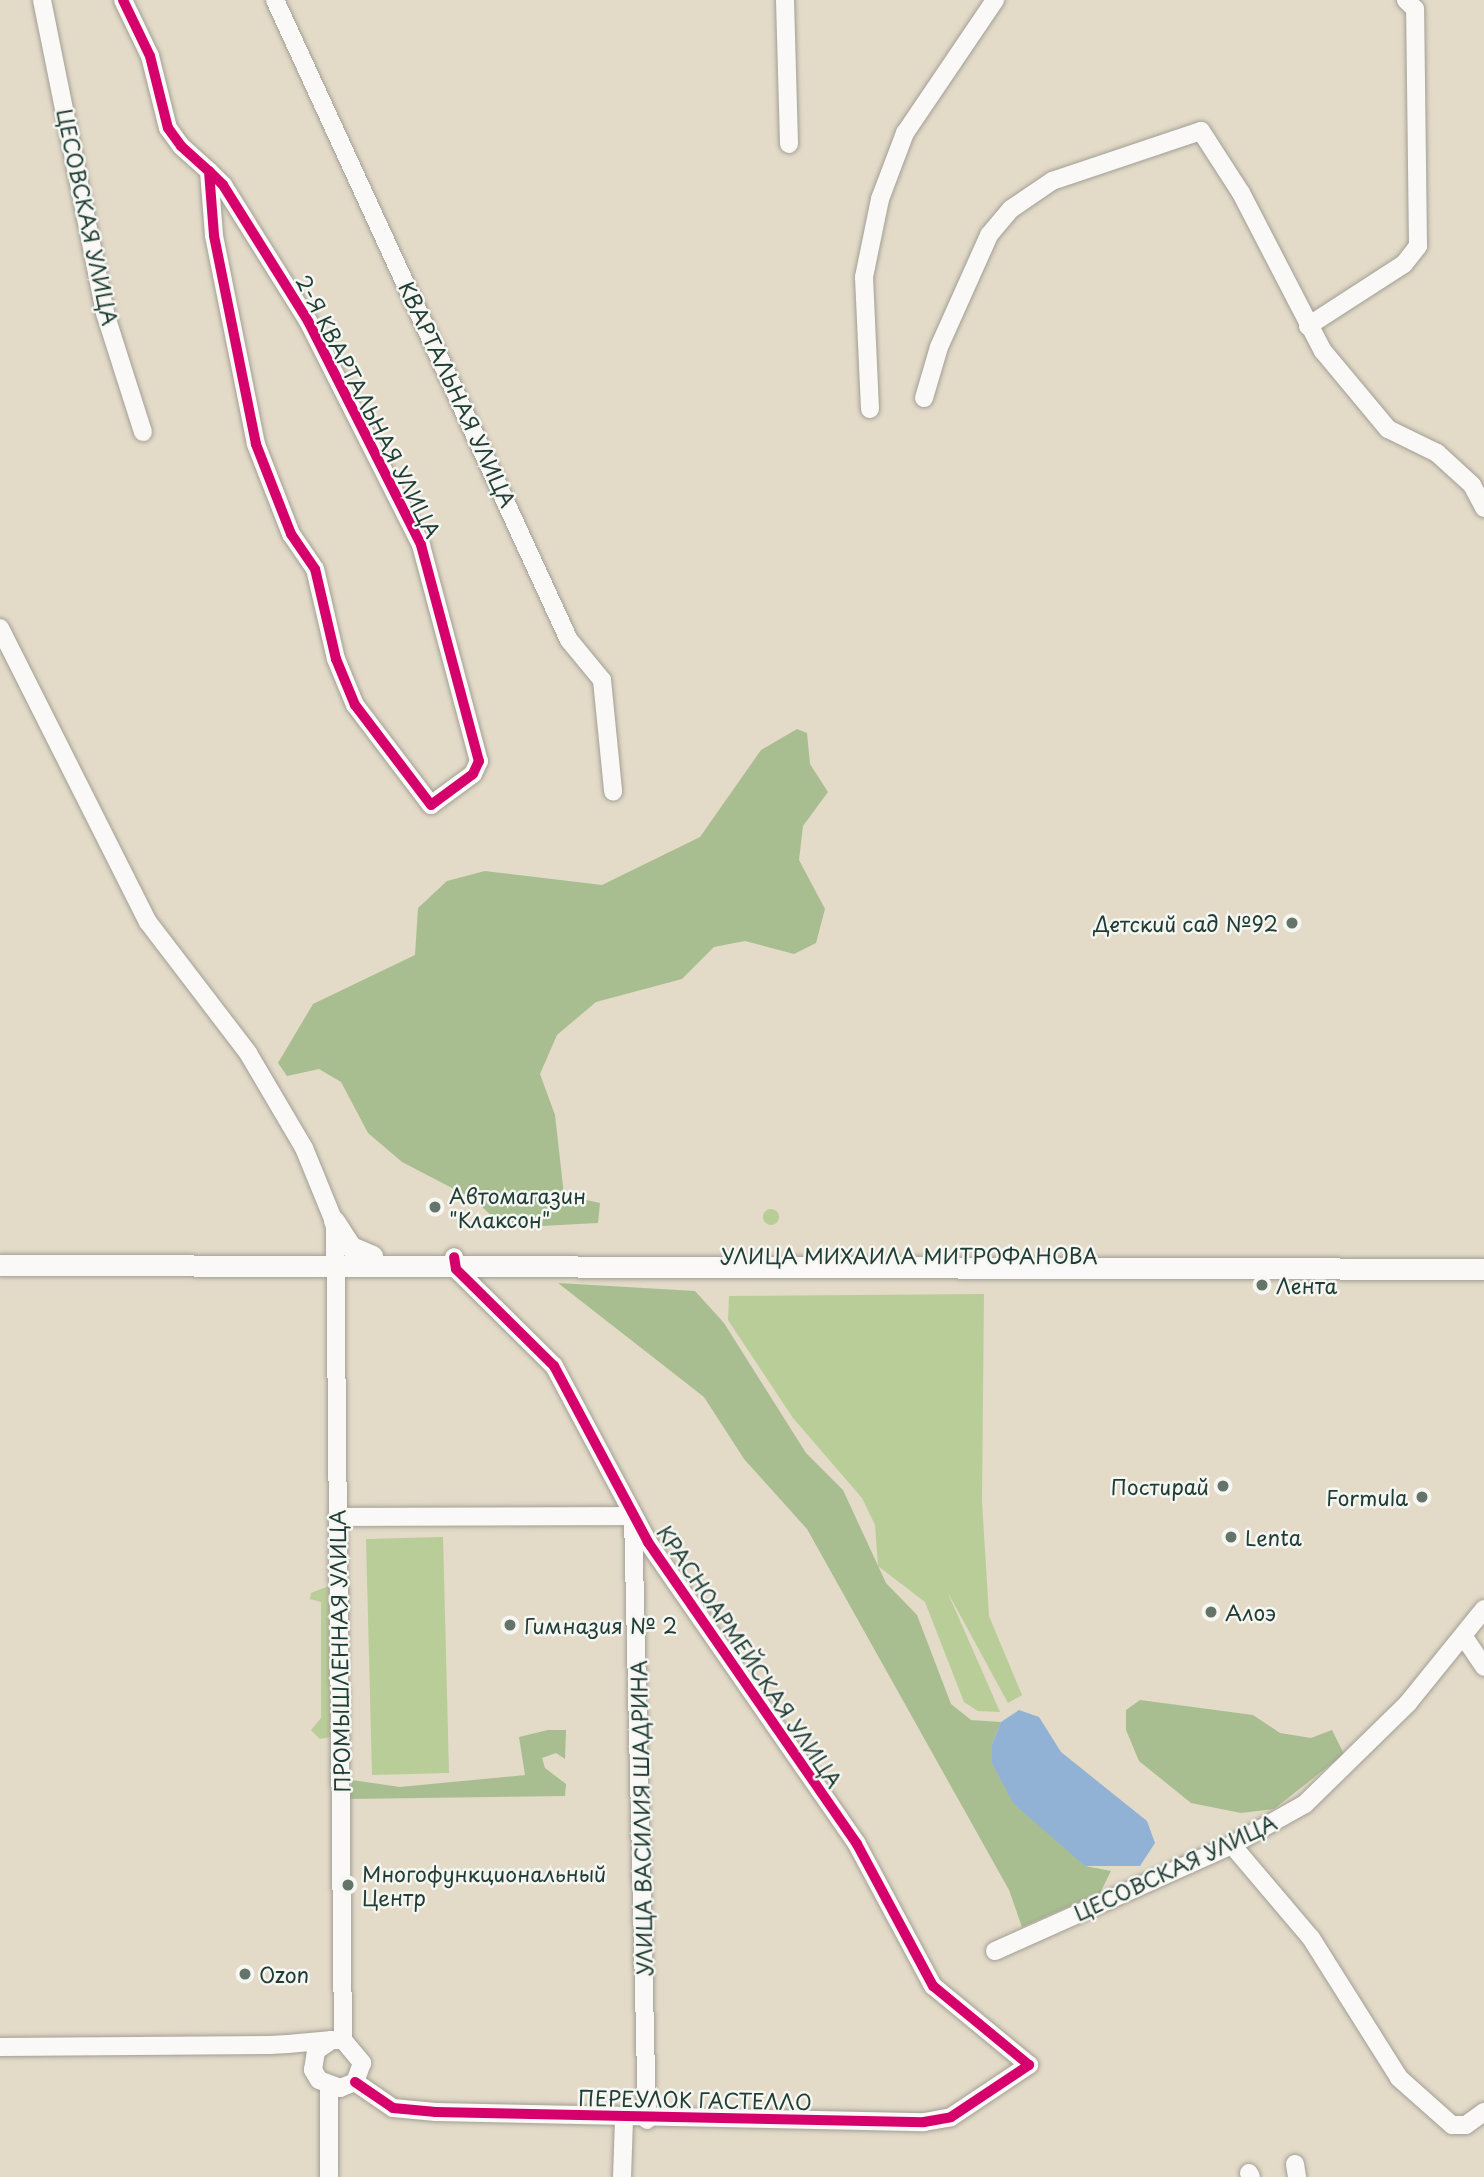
<!DOCTYPE html>
<html>
<head>
<meta charset="utf-8">
<style>
	body { margin:0 }
	#map { position:relative; width:1484px; height:2177px; overflow:hidden; background:#e3dac8; font-family:"Playpen Sans",sans-serif }
	div>[style] { position:absolute }
	.green>* { inset:0; background:#b9cd98 }
	.round { border-radius:50% }
	.forest>* { inset:0; background:#a9be90 }
	.water>* { inset:0; background:#92b2d5 }
	.roads { filter:drop-shadow(0 0 2px #a19f94) drop-shadow(0 0 2px #a19f94) }
	.minor>* { height:18px; margin:-9px; padding:0 9px; transform-origin:9px; border-radius:9px; background:#fbf9f7 }
	.major>* { height:21px; margin:-10.5px; padding:0 10.5px; transform-origin:10.5px; border-radius:10.5px; background:#fbf9f7 }
	.cycleway>* { height:10px; margin:-5px; padding:0 5px; transform-origin:5px; border-radius:5px; background:#d6006c }
	.dots>* { width:19px; height:19px; translate:-50% -50%; box-sizing:border-box; border:4px solid #f6f6f2; border-radius:50% }
	span { translate:-50% -50%; white-space:nowrap; text-align:center; line-height:1.15; -webkit-text-stroke:5px #f6f6f2; paint-order:stroke }
	.street-label { font-size:21px; color:#1f3d34 }
	.poi-label { font-size:21px; color:#1f3d34 }
	.right { translate:-100% -50%; text-align:right }
	.left { translate:0 -50%; text-align:left }
</style>
</head>
<body>
<div id="map">
	<div class="green">
		<div class="round" style="left:763px;top:1209px;width:16px;height:16px"></div>
		<div style="clip-path:polygon(984px 1294px,982px 1501px,989px 1616px,1022px 1695px,1008px 1703px,947px 1591px,1000px 1712px,978px 1711px,964px 1702px,925px 1602px,878px 1566px,875px 1525px,862px 1498px,793px 1418px,728px 1320px,729px 1296px)"></div>
		<div style="clip-path:polygon(443px 1537px,449px 1773px,372px 1775px,366px 1539px)"></div>
		<div style="clip-path:polygon(329px 1586px,330px 1737px,320px 1739px,311px 1730px,321px 1718px,321px 1602px,310px 1599px,311px 1593px)"></div>
	</div>
	<div class="forest">
		<div style="clip-path:polygon(797px 729px,807px 733px,810px 764px,828px 792px,803px 826px,799px 860px,825px 909px,816px 943px,794px 954px,745px 941px,714px 947px,682px 979px,596px 1002px,557px 1035px,540px 1074px,555px 1115px,564px 1195px,600px 1203px,598px 1223px,504px 1228px,475px 1200px,402px 1162px,368px 1133px,341px 1082px,319px 1069px,287px 1076px,278px 1063px,313px 1004px,415px 955px,418px 908px,447px 881px,485px 871px,602px 885px,700px 837px,761px 750px)"></div>
		<div style="clip-path:polygon(558px 1283px,695px 1291px,724px 1323px,806px 1453px,843px 1490px,886px 1583px,917px 1615px,951px 1704px,971px 1720px,1001px 1722px,992px 1744px,1085px 1866px,1111px 1871px,1100px 1893px,1022px 1927px,1009px 1890px,807px 1529px,744px 1459px,704px 1397px)"></div>
		<div style="clip-path:polygon(1140px 1700px,1253px 1715px,1280px 1733px,1311px 1738px,1332px 1730px,1344px 1754px,1274px 1809px,1241px 1813px,1191px 1803px,1139px 1761px,1126px 1730px,1126px 1710px)"></div>
		<div style="clip-path:polygon(548px 1730px,566px 1730px,565px 1759px,556px 1753px,542px 1758px,545px 1768px,566px 1784px,565px 1796px,349px 1799px,352px 1780px,400px 1787px,525px 1775px,519px 1737px)"></div>
	</div>
	<div class="water">
		<div style="clip-path:polygon(1019px 1710px,1039px 1717px,1061px 1752px,1147px 1821px,1155px 1843px,1140px 1866px,1085px 1866px,1013px 1803px,992px 1763px,992px 1744px,1001px 1722px)"></div>
	</div>
	<div class="roads">
		<div class="minor">
			<div style="left:42px;top:0;width:319px;rotate:78.6deg"></div>
			<div style="left:105px;top:313px;width:125px;rotate:72.3deg"></div>
			<div style="left:123px;top:0;width:62px;rotate:64.3deg"></div>
			<div style="left:150px;top:56px;width:74px;rotate:76deg"></div>
			<div style="left:168px;top:128px;width:22px;rotate:54deg"></div>
			<div style="left:181px;top:146px;width:38px;rotate:42deg"></div>
			<div style="left:209px;top:171px;width:20px;rotate:45deg"></div>
			<div style="left:223px;top:185px;width:160px;rotate:58deg"></div>
			<div style="left:308px;top:321px;width:251px;rotate:63.2deg"></div>
			<div style="left:421px;top:545px;width:224px;rotate:75deg"></div>
			<div style="left:479px;top:761px;width:14px;rotate:115deg"></div>
			<div style="left:473px;top:774px;width:52px;rotate:143.6deg"></div>
			<div style="left:431px;top:805px;width:126px;rotate:-127.2deg"></div>
			<div style="left:355px;top:705px;width:50px;rotate:-112.4deg"></div>
			<div style="left:336px;top:659px;width:92px;rotate:-103.1deg"></div>
			<div style="left:315px;top:569px;width:42px;rotate:-124.4deg"></div>
			<div style="left:291px;top:534px;width:97px;rotate:-111.3deg"></div>
			<div style="left:256px;top:444px;width:213px;rotate:-101.4deg"></div>
			<div style="left:214px;top:235px;width:64px;rotate:-94.5deg"></div>
			<div style="left:275px;top:0;width:704px;rotate:65.33deg"></div>
			<div style="left:569px;top:640px;width:52px;rotate:50.5deg"></div>
			<div style="left:602px;top:680px;width:112px;rotate:84.3deg"></div>
			<div style="left:785px;top:0;width:144px;rotate:88.4deg"></div>
			<div style="left:1308px;top:326px;width:114px;rotate:-32.9deg"></div>
			<div style="left:1404px;top:264px;width:23px;rotate:-52deg"></div>
			<div style="left:1418px;top:246px;width:237px;rotate:-90.7deg"></div>
			<div style="left:1415px;top:9px;width:13px;rotate:-135deg"></div>
			<div style="left:924px;top:398px;width:53px;rotate:-73.6deg"></div>
			<div style="left:939px;top:347px;width:123px;rotate:-65.9deg"></div>
			<div style="left:989px;top:235px;width:34px;rotate:-50deg"></div>
			<div style="left:1011px;top:209px;width:50px;rotate:-34.3deg"></div>
			<div style="left:1052px;top:181px;width:157px;rotate:-18.6deg"></div>
			<div style="left:1201px;top:131px;width:74px;rotate:57.2deg"></div>
			<div style="left:1241px;top:193px;width:178px;rotate:62.6deg"></div>
			<div style="left:1323px;top:351px;width:102px;rotate:50.2deg"></div>
			<div style="left:1388px;top:429px;width:55px;rotate:26.1deg"></div>
			<div style="left:1437px;top:453px;width:47px;rotate:42.4deg"></div>
			<div style="left:1472px;top:485px;width:26px;rotate:62deg"></div>
			<div style="left:870px;top:409px;width:132px;rotate:-92.6deg"></div>
			<div style="left:864px;top:277px;width:80px;rotate:-78.4deg"></div>
			<div style="left:880px;top:199px;width:71px;rotate:-69.3deg"></div>
			<div style="left:905px;top:133px;width:161px;rotate:-55.9deg"></div>
			<div style="left:0;top:628px;width:329px;rotate:63.3deg"></div>
			<div style="left:148px;top:922px;width:165px;rotate:52.6deg"></div>
			<div style="left:248px;top:1053px;width:110px;rotate:59.5deg"></div>
			<div style="left:304px;top:1148px;width:82px;rotate:67.8deg"></div>
			<div style="left:335px;top:1224px;width:816px;rotate:89.44deg"></div>
			<div style="left:337px;top:1517px;width:296px;rotate:-0.2deg"></div>
			<div style="left:633px;top:1516px;width:604px;rotate:88.67deg"></div>
			<div style="left:1464px;top:1637px;width:36px;rotate:56deg"></div>
			<div style="left:1232px;top:1845px;width:122px;rotate:49.7deg"></div>
			<div style="left:1311px;top:1938px;width:165px;rotate:57.8deg"></div>
			<div style="left:1399px;top:2078px;width:71px;rotate:41.6deg"></div>
			<div style="left:1452px;top:2125px;width:14px"></div>
			<div style="left:1466px;top:2125px;width:22px;rotate:-36deg"></div>
			<div style="left:995px;top:1951px;width:260px;rotate:-24.1deg"></div>
			<div style="left:1232px;top:1845px;width:84px;rotate:-29.3deg"></div>
			<div style="left:1305px;top:1804px;width:144px;rotate:-44.4deg"></div>
			<div style="left:1408px;top:1703px;width:121px;rotate:-51deg"></div>
			<div style="left:0;top:2047px;width:270px;rotate:-0.4deg"></div>
			<div style="left:270px;top:2045px;width:18px;rotate:-3deg"></div>
			<div style="left:288px;top:2044px;width:44px;rotate:-5.2deg"></div>
			<div style="left:332px;top:2040px;width:11px"></div>
			<div style="left:343px;top:2040px;width:30px;rotate:50deg"></div>
			<div style="left:362px;top:2063px;width:20px;rotate:110deg"></div>
			<div style="left:355px;top:2082px;width:16px;rotate:158deg"></div>
			<div style="left:340px;top:2088px;width:22px;rotate:-159deg"></div>
			<div style="left:319px;top:2080px;width:12px;rotate:-121deg"></div>
			<div style="left:313px;top:2070px;width:19px;rotate:-81deg"></div>
			<div style="left:316px;top:2051px;width:19px;rotate:-35deg"></div>
			<div style="left:355px;top:2082px;width:46px;rotate:34.4deg"></div>
			<div style="left:393px;top:2108px;width:43px;rotate:5.3deg"></div>
			<div style="left:436px;top:2112px;width:488px;rotate:1.2deg"></div>
			<div style="left:924px;top:2122px;width:27px;rotate:-10deg"></div>
			<div style="left:951px;top:2117px;width:94px;rotate:-33.7deg"></div>
			<div style="left:1029px;top:2065px;width:124px;rotate:-140.5deg"></div>
			<div style="left:933px;top:1986px;width:161px;rotate:-118.2deg"></div>
			<div style="left:857px;top:1844px;width:367px;rotate:-124.7deg"></div>
			<div style="left:648px;top:1542px;width:200px;rotate:-118.1deg"></div>
			<div style="left:554px;top:1366px;width:138px;rotate:-135.3deg"></div>
			<div style="left:456px;top:1269px;width:12px;rotate:-99deg"></div>
			<div style="left:329px;top:2087px;width:90px;rotate:90deg"></div>
			<div style="left:1295px;top:2164px;width:13px;rotate:81deg"></div>
			<div style="left:1249px;top:2173px;width:4px;rotate:63deg"></div>
			<div style="left:622px;top:2177px;width:57px;rotate:-88deg"></div>
		</div>
		<div class="major">
			<div style="left:334px;top:1221px;width:31px;rotate:57deg"></div>
			<div style="left:351px;top:1247px;width:23px;rotate:23deg"></div>
			<div style="left:0;top:1265px;width:1484px;rotate:0.15deg"></div>
		</div>
	</div>
	<div class="cycleway">
		<div style="left:123px;top:0;width:62px;rotate:64.3deg"></div>
		<div style="left:150px;top:56px;width:74px;rotate:76deg"></div>
		<div style="left:168px;top:128px;width:22px;rotate:54deg"></div>
		<div style="left:181px;top:146px;width:38px;rotate:42deg"></div>
		<div style="left:209px;top:171px;width:20px;rotate:45deg"></div>
		<div style="left:223px;top:185px;width:160px;rotate:58deg"></div>
		<div style="left:308px;top:321px;width:251px;rotate:63.2deg"></div>
		<div style="left:421px;top:545px;width:224px;rotate:75deg"></div>
		<div style="left:479px;top:761px;width:14px;rotate:115deg"></div>
		<div style="left:473px;top:774px;width:52px;rotate:143.6deg"></div>
		<div style="left:431px;top:805px;width:126px;rotate:-127.2deg"></div>
		<div style="left:355px;top:705px;width:50px;rotate:-112.4deg"></div>
		<div style="left:336px;top:659px;width:92px;rotate:-103.1deg"></div>
		<div style="left:315px;top:569px;width:42px;rotate:-124.4deg"></div>
		<div style="left:291px;top:534px;width:97px;rotate:-111.3deg"></div>
		<div style="left:256px;top:444px;width:213px;rotate:-101.4deg"></div>
		<div style="left:214px;top:235px;width:64px;rotate:-94.5deg"></div>
		<div style="left:355px;top:2082px;width:46px;rotate:34.4deg"></div>
		<div style="left:393px;top:2108px;width:43px;rotate:5.3deg"></div>
		<div style="left:436px;top:2112px;width:488px;rotate:1.2deg"></div>
		<div style="left:924px;top:2122px;width:27px;rotate:-10deg"></div>
		<div style="left:951px;top:2117px;width:94px;rotate:-33.7deg"></div>
		<div style="left:1029px;top:2065px;width:124px;rotate:-140.5deg"></div>
		<div style="left:933px;top:1986px;width:161px;rotate:-118.2deg"></div>
		<div style="left:857px;top:1844px;width:367px;rotate:-124.7deg"></div>
		<div style="left:648px;top:1542px;width:200px;rotate:-118.1deg"></div>
		<div style="left:554px;top:1366px;width:138px;rotate:-135.3deg"></div>
		<div style="left:456px;top:1269px;width:12px;rotate:-99deg"></div>
	</div>
	<div class="dots">
		<div style="left:1292px;top:923px;background:#647468"></div>
		<div style="left:435px;top:1207px;background:#647468"></div>
		<div style="left:1262px;top:1285px;background:#647468"></div>
		<div style="left:1223px;top:1486px;background:#647468"></div>
		<div style="left:1422px;top:1497px;background:#647468"></div>
		<div style="left:1231px;top:1537px;background:#647468"></div>
		<div style="left:1211px;top:1612px;background:#647468"></div>
		<div style="left:510px;top:1625px;background:#647468"></div>
		<div style="left:348px;top:1885px;background:#647468"></div>
		<div style="left:245px;top:1974px;background:#647468"></div>
	</div>
	<div class="street-label">
		<span style="left:88px;top:217px;rotate:78deg">ЦЕСОВСКАЯ УЛИЦА</span>
		<span style="left:458px;top:394px;rotate:65deg">КВАРТАЛЬНАЯ УЛИЦА</span>
		<span style="left:369px;top:406px;rotate:63deg">2-Я КВАРТАЛЬНАЯ УЛИЦА</span>
		<span style="left:909px;top:1255px">УЛИЦА МИХАИЛА МИТРОФАНОВА</span>
		<span style="left:339px;top:1651px;rotate:-91deg">ПРОМЫШЛЕННАЯ УЛИЦА</span>
		<span style="left:750px;top:1656px;rotate:56deg">КРАСНОАРМЕЙСКАЯ УЛИЦА</span>
		<span style="left:641px;top:1818px;rotate:-91deg">УЛИЦА ВАСИЛИЯ ШАДРИНА</span>
		<span style="left:1175px;top:1867px;rotate:-25deg">ЦЕСОВСКАЯ УЛИЦА</span>
		<span style="left:695px;top:2099px;rotate:1deg">ПЕРЕУЛОК ГАСТЕЛЛО</span>
	</div>
	<div class="poi-label">
		<span class="right" style="left:1278px;top:923px">Детский сад №92</span>
		<span class="left" style="left:449px;top:1207px">Автомагазин<br>"Клаксон"</span>
		<span class="left" style="left:1276px;top:1285px">Лента</span>
		<span class="right" style="left:1209px;top:1486px">Постирай</span>
		<span class="right" style="left:1408px;top:1497px">Formula</span>
		<span class="left" style="left:1245px;top:1537px">Lenta</span>
		<span class="left" style="left:1225px;top:1612px">Алоэ</span>
		<span class="left" style="left:524px;top:1625px">Гимназия № 2</span>
		<span class="left" style="left:362px;top:1885px">Многофункциональный<br>Центр</span>
		<span class="left" style="left:259px;top:1974px">Ozon</span>
	</div>
</div>
</body>
</html>
